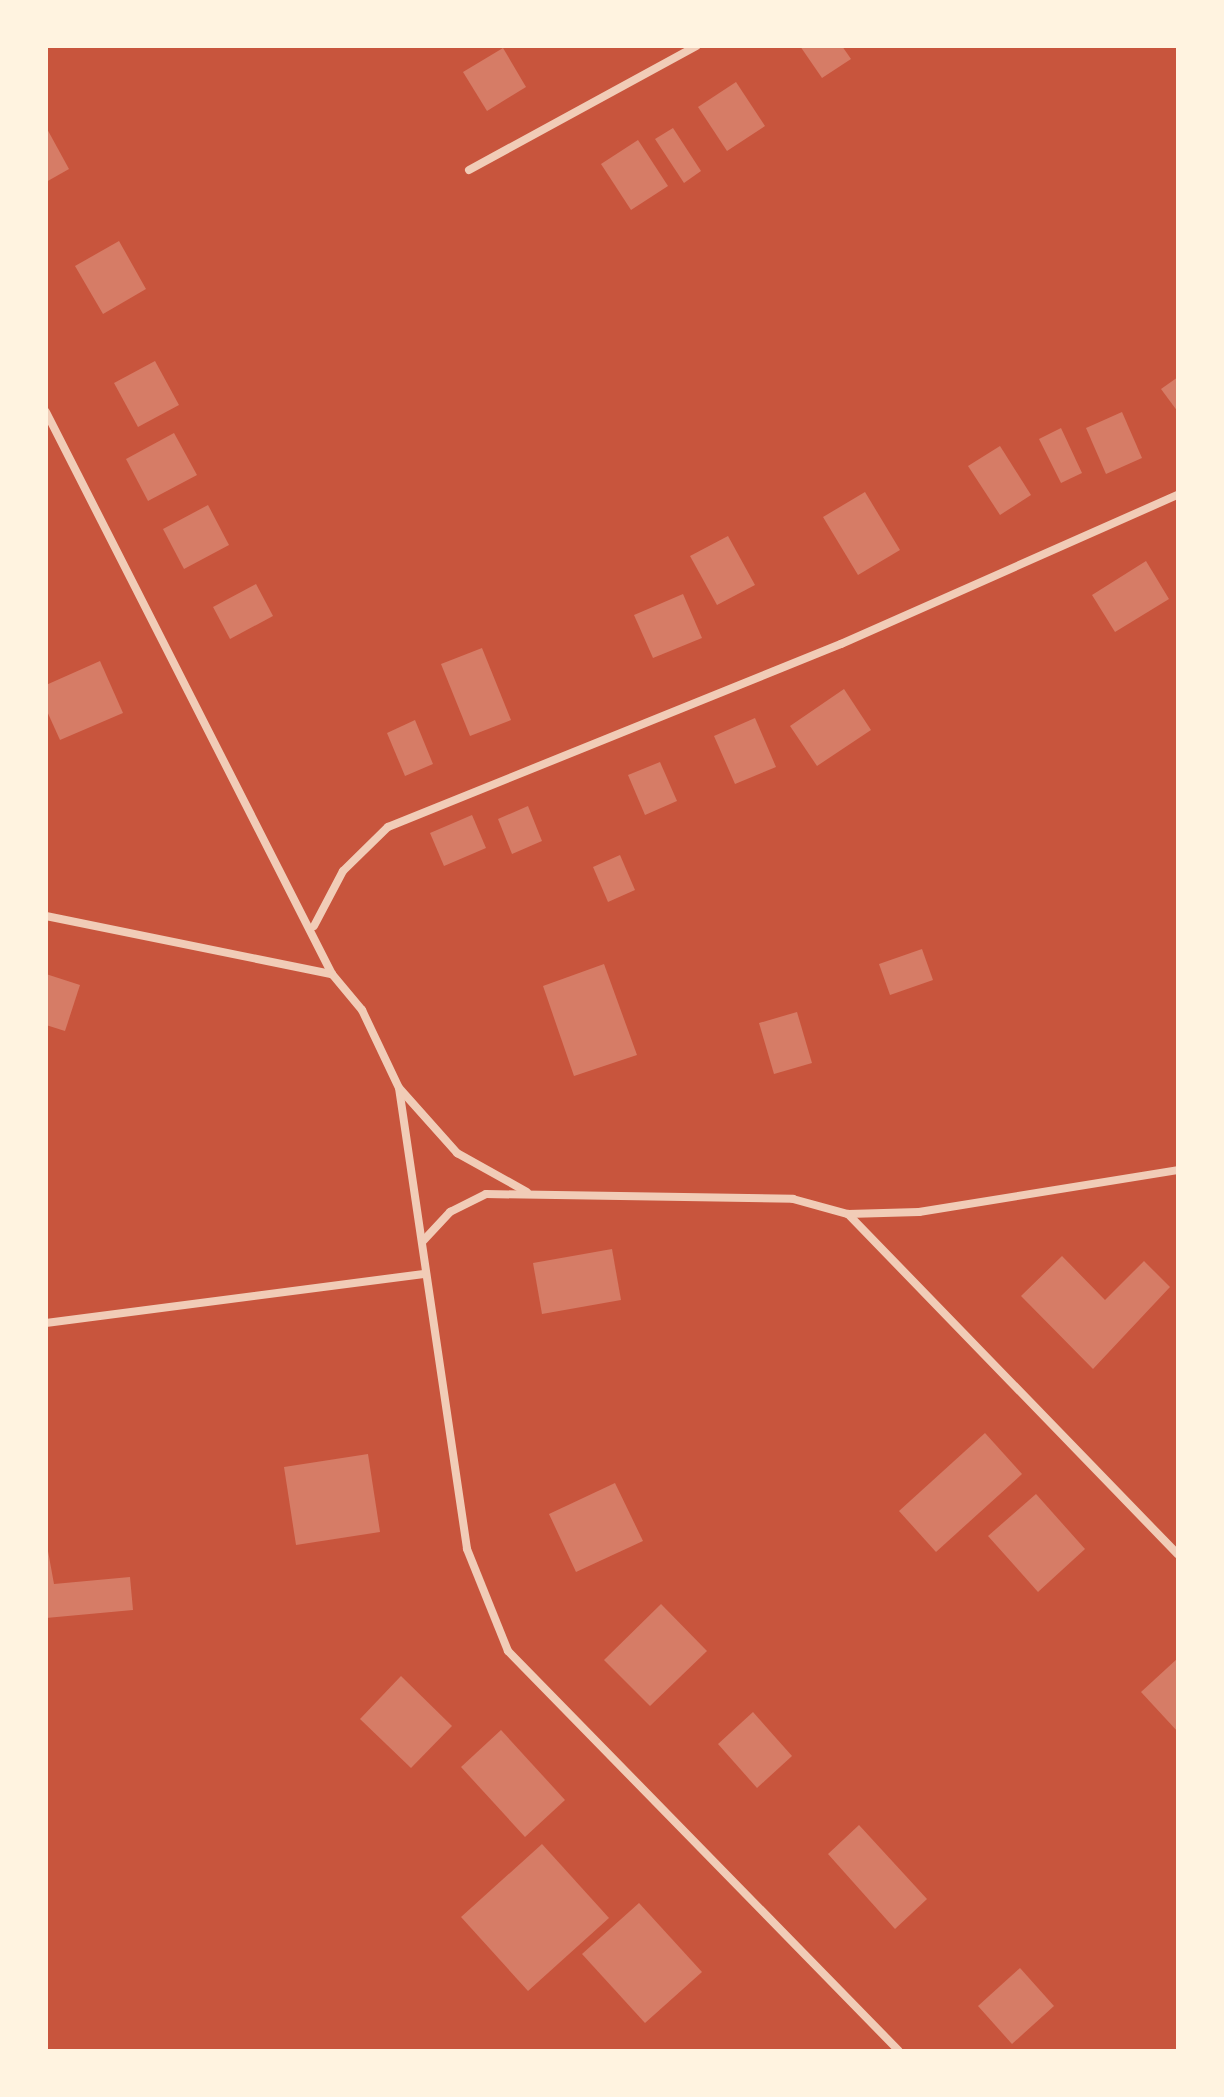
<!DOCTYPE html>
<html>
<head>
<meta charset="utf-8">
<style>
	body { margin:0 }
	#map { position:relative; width:1224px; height:2097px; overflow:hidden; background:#c8553d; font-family:"Roboto Condensed",sans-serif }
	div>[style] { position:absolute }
	.building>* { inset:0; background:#d67c66 }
	.minor>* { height:8px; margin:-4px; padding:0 4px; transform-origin:4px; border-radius:4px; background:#f1ccb7 }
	span { translate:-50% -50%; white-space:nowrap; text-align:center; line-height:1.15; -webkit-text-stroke:7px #fff3e0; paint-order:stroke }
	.frame { position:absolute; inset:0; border:48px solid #fff3e0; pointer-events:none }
</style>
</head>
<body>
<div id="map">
	<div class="building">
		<div style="clip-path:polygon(800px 46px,842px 46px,851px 59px,822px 78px)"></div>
		<div style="clip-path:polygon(503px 48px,526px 87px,487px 111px,463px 72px)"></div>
		<div style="clip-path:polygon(736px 82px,765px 126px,727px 151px,698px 107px)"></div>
		<div style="clip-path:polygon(46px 127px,69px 169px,46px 182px)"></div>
		<div style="clip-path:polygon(673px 128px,701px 171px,684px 183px,655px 139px)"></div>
		<div style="clip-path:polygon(638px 140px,668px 186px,631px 210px,601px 164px)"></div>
		<div style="clip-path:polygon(119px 241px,146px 289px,103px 314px,75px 266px)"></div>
		<div style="clip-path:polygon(155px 361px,179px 405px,138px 427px,114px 383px)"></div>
		<div style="clip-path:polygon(1178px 377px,1178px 412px,1161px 389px)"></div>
		<div style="clip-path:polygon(1122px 412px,1142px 458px,1106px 474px,1086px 428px)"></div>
		<div style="clip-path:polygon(1061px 428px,1082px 473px,1061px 483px,1039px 439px)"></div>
		<div style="clip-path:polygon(174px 433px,197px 475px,148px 501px,126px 459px)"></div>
		<div style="clip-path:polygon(1000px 446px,1031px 495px,1000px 515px,968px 466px)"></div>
		<div style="clip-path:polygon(865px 492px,900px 550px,858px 575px,823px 517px)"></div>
		<div style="clip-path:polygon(208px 505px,229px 545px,184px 569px,163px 529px)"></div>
		<div style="clip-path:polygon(728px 536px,755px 585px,717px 605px,690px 556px)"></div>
		<div style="clip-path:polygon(1146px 561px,1169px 599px,1115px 632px,1092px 595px)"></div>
		<div style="clip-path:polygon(256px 584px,273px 616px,230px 639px,213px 607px)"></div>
		<div style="clip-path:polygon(683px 594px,702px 638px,653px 658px,634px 615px)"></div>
		<div style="clip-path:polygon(482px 648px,511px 720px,470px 736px,441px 664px)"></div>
		<div style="clip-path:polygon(100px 661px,123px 713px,60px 740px,46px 709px,46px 685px)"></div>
		<div style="clip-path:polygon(844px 689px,871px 730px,817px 766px,790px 726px)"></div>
		<div style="clip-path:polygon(755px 718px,776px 767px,735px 784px,714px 736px)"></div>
		<div style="clip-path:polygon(415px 720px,433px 764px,405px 776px,387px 733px)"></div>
		<div style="clip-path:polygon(660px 762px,677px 801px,645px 815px,628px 775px)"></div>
		<div style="clip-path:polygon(528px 806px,542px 841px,512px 854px,498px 819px)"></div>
		<div style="clip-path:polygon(472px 815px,486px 848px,444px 866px,430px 833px)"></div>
		<div style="clip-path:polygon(620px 855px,635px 890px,608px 902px,593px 867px)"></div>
		<div style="clip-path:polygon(922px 949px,933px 980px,890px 995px,879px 964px)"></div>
		<div style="clip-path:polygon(604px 964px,637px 1055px,574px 1076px,543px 986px)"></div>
		<div style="clip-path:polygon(46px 974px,80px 985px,65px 1031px,46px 1025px)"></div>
		<div style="clip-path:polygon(797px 1012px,812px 1063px,774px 1074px,759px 1023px)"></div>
		<div style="clip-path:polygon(612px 1249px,621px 1300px,542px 1314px,533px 1263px)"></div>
		<div style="clip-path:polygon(1062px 1256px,1105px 1300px,1144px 1261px,1170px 1287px,1093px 1369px,1021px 1296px)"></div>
		<div style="clip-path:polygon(985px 1433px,1022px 1474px,936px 1552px,899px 1511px)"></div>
		<div style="clip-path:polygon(368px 1454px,380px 1532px,296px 1545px,284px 1467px)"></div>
		<div style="clip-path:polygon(615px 1483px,643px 1541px,576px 1572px,549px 1514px)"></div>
		<div style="clip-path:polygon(1036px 1494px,1085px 1549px,1038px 1592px,988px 1536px)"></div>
		<div style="clip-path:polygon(46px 1540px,54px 1584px,130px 1577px,133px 1610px,46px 1618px)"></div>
		<div style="clip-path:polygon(661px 1604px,707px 1651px,650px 1706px,604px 1660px)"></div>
		<div style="clip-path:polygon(1178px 1658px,1178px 1732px,1141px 1692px)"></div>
		<div style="clip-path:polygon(401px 1676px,452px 1726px,411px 1768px,360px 1719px)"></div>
		<div style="clip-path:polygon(753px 1712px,792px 1756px,757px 1788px,718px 1744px)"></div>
		<div style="clip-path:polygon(501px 1730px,565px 1800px,525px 1837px,461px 1767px)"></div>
		<div style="clip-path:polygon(859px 1825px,927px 1899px,895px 1929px,828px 1854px)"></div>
		<div style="clip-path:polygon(542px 1844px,609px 1918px,528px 1991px,461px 1917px)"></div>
		<div style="clip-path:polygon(639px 1903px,702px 1972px,645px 2023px,582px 1954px)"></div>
		<div style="clip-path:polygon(1020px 1968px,1054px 2006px,1012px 2044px,978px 2006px)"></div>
	</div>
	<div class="minor">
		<div style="left:469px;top:170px;width:259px;rotate:-28.6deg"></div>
		<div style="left:46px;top:412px;width:631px;rotate:63.03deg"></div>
		<div style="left:332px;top:974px;width:47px;rotate:50.2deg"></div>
		<div style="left:362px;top:1010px;width:86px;rotate:64.6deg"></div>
		<div style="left:399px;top:1088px;width:466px;rotate:81.6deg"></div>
		<div style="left:467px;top:1549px;width:110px;rotate:68.1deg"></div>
		<div style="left:508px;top:1651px;width:559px;rotate:45.65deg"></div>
		<div style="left:46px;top:916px;width:292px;rotate:11.5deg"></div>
		<div style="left:314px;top:926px;width:62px;rotate:-62.2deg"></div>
		<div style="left:343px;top:871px;width:63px;rotate:-44.4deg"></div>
		<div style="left:388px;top:827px;width:489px;rotate:-22deg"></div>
		<div style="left:841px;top:644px;width:368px;rotate:-23.9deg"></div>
		<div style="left:400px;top:1089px;width:86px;rotate:48.3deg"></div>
		<div style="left:457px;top:1153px;width:80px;rotate:29.1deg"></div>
		<div style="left:848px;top:1214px;width:474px;rotate:45.9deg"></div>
		<div style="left:423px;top:1241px;width:40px;rotate:-47deg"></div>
		<div style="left:450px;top:1212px;width:40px;rotate:-26.6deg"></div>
		<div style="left:486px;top:1194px;width:307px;rotate:0.9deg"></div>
		<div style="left:793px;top:1199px;width:57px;rotate:15.3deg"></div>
		<div style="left:848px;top:1214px;width:71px;rotate:-1.6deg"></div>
		<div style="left:919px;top:1212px;width:262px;rotate:-9.2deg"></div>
		<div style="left:46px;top:1323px;width:381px;rotate:-7.4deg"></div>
	</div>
	<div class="frame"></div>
</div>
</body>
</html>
